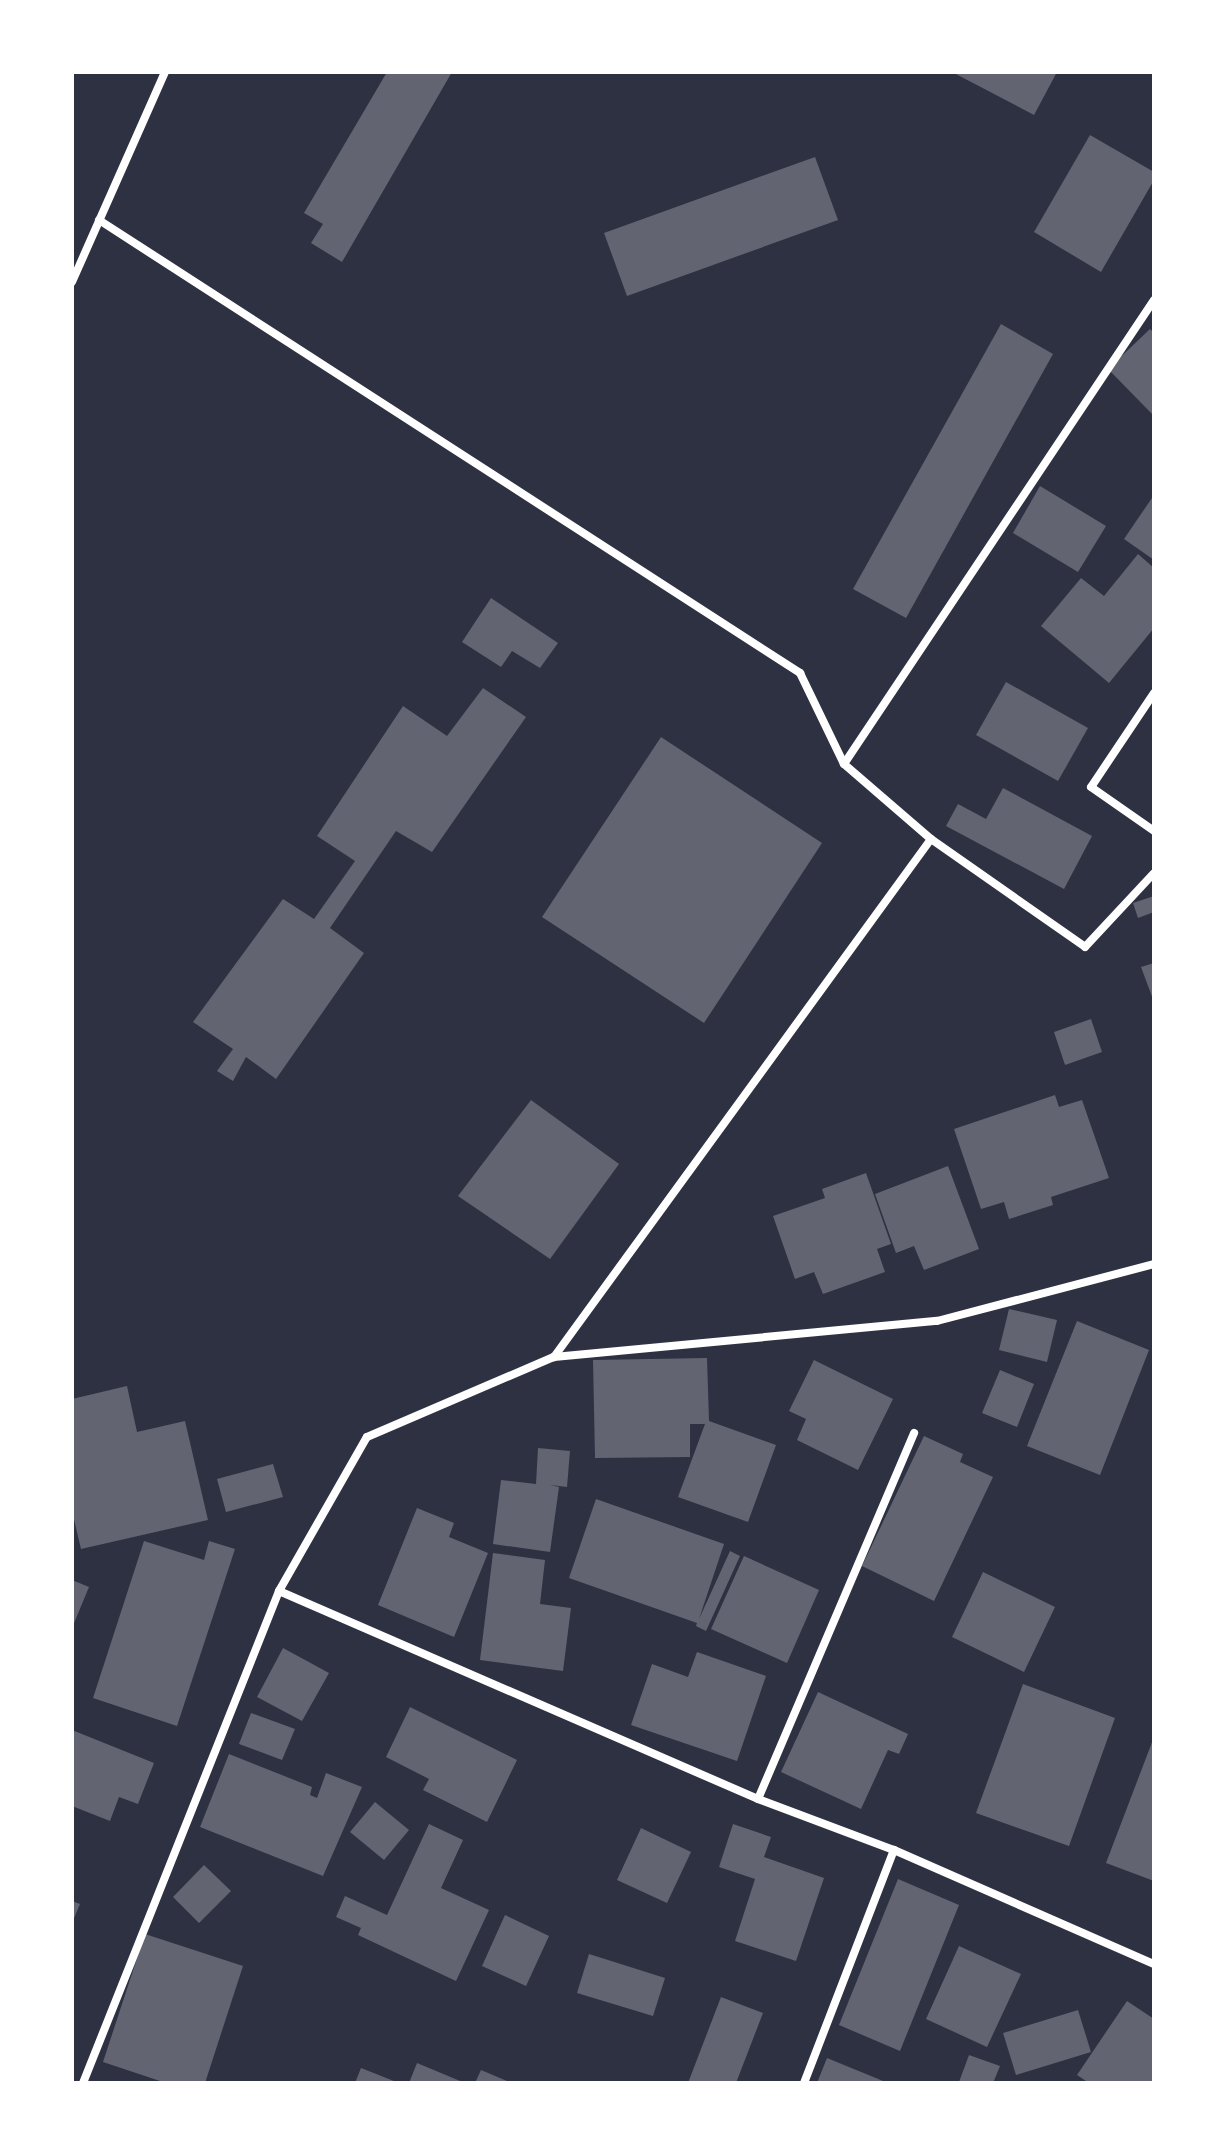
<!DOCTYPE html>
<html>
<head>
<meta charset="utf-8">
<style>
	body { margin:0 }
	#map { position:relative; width:1226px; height:2155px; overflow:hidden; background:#2d3142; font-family:Quicksand,sans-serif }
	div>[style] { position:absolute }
	.building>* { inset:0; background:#626471 }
	.minor>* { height:8px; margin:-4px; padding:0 4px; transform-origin:4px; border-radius:4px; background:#fff }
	span { translate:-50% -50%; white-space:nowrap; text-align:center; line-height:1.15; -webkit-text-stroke:7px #fff; paint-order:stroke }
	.frame { position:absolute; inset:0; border:74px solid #fff; pointer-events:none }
</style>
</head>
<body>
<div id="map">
	<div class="building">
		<div style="clip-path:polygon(387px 72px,452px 72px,342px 262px,311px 243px,323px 224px,304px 213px)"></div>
		<div style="clip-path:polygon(952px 72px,1057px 72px,1034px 115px)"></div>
		<div style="clip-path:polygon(1090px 135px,1154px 172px,1154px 180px,1101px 272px,1034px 232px)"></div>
		<div style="clip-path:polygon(815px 157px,838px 220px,627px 296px,604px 233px)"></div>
		<div style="clip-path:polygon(1001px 324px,1053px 354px,906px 618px,853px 589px)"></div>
		<div style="clip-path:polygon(1150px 329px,1154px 333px,1154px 416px,1108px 369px)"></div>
		<div style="clip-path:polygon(1040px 486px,1106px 526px,1078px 572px,1013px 533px)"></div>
		<div style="clip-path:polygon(1154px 495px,1154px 560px,1124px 539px)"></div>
		<div style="clip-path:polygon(1138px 554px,1154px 568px,1154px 628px,1109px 683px,1041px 626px,1081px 578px,1104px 596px)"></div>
		<div style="clip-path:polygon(491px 598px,558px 643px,540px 668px,512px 651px,501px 667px,462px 642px)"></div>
		<div style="clip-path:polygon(1006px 682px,1088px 728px,1058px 781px,976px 735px)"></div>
		<div style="clip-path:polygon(483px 688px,526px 717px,432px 852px,396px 831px,330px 928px,364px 953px,276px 1079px,246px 1057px,233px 1081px,217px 1071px,233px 1049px,193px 1022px,283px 899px,314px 919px,355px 861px,317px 836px,403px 706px,447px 736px)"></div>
		<div style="clip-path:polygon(661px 737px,822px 843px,704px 1023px,542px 917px)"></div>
		<div style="clip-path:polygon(1003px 788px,1092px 836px,1064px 889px,946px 826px,958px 804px,986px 819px)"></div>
		<div style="clip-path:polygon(1154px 896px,1154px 912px,1138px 918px,1133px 903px)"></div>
		<div style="clip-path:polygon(1154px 963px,1154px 1002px,1141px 967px)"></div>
		<div style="clip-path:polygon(1091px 1019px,1102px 1052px,1065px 1065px,1054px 1032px)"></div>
		<div style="clip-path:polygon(1055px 1095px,1059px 1107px,1082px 1100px,1109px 1178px,1051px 1197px,1053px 1205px,1009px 1219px,1004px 1202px,981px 1209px,954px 1129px)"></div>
		<div style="clip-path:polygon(531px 1100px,619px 1164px,550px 1259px,458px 1196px)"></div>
		<div style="clip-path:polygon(948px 1166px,979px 1249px,924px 1270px,914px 1246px,896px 1253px,875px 1194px)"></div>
		<div style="clip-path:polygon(866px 1173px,891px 1244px,877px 1249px,885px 1272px,823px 1294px,814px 1272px,795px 1279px,773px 1216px,825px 1198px,822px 1189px)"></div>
		<div style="clip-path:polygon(1009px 1309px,1057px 1320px,1047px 1362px,999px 1350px)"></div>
		<div style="clip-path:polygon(1077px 1321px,1149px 1350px,1100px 1475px,1027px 1446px)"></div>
		<div style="clip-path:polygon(707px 1358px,709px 1421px,776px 1445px,748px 1522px,678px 1497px,705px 1424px,690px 1424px,690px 1457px,595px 1458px,593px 1360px)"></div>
		<div style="clip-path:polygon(814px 1360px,893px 1399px,858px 1470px,797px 1440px,806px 1419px,789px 1411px)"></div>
		<div style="clip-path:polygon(1000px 1370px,1034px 1384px,1017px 1427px,982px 1413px)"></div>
		<div style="clip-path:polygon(127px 1386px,137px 1432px,185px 1421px,208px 1520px,81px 1549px,72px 1511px,72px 1399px)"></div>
		<div style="clip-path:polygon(924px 1436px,963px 1454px,960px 1462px,993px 1477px,934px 1601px,862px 1566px)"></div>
		<div style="clip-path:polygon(538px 1448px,570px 1451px,567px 1487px,550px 1485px,559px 1487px,550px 1552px,493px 1544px,501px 1480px,536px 1484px)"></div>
		<div style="clip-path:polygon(273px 1464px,283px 1497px,226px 1512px,217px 1479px)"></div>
		<div style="clip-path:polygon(596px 1499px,724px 1544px,699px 1619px,730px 1551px,740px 1556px,706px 1631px,696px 1626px,697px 1623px,569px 1578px)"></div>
		<div style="clip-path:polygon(417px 1508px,454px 1523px,449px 1537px,488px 1553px,454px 1637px,378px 1605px)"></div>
		<div style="clip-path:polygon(144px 1541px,204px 1560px,209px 1541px,235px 1549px,177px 1726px,93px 1698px)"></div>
		<div style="clip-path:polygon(493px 1553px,545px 1560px,540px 1604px,571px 1608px,563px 1671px,480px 1660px)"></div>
		<div style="clip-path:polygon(744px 1556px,819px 1590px,787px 1663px,711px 1629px)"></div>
		<div style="clip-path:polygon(983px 1572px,1055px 1607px,1024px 1672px,952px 1637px)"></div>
		<div style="clip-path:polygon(72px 1580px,89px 1587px,72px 1628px)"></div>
		<div style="clip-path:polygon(283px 1648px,329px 1673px,302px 1721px,257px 1697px)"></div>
		<div style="clip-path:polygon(697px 1652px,766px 1676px,737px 1761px,631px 1725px,652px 1664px,688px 1677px)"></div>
		<div style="clip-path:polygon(1023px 1684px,1115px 1718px,1069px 1846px,976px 1813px)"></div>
		<div style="clip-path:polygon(818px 1692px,908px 1734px,899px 1754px,888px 1750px,861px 1809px,781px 1772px)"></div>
		<div style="clip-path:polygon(410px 1707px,517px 1760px,487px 1822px,423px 1790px,429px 1779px,386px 1757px)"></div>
		<div style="clip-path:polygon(251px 1713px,295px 1729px,282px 1760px,239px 1744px)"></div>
		<div style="clip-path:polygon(72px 1730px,154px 1763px,138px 1804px,119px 1797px,110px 1821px,72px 1806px)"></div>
		<div style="clip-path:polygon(1154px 1737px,1154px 1881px,1106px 1863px)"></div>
		<div style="clip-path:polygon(229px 1754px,312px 1787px,310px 1795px,317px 1798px,326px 1773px,362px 1787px,323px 1876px,200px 1827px)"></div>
		<div style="clip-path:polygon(375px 1802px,409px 1830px,384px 1860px,350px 1832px)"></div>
		<div style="clip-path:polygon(429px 1824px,463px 1840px,441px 1888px,489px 1910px,456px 1981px,358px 1935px,361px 1928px,336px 1917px,345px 1896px,387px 1915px)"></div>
		<div style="clip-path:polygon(733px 1824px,771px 1837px,764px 1857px,824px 1878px,796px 1961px,735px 1941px,755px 1879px,719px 1867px)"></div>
		<div style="clip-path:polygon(641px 1828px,691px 1852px,667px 1903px,617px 1880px)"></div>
		<div style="clip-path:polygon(204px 1865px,231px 1891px,199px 1923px,173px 1897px)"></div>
		<div style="clip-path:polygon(898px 1879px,959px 1905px,900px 2051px,839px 2025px)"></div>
		<div style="clip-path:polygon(72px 1901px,80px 1904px,72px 1923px)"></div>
		<div style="clip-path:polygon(505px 1915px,549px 1936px,526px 1986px,482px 1966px)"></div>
		<div style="clip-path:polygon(145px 1934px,243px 1966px,205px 2083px,166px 2083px,103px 2062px)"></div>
		<div style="clip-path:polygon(959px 1946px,1021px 1974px,987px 2047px,926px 2019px)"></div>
		<div style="clip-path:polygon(589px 1954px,665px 1978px,653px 2016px,577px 1993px)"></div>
		<div style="clip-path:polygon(721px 1997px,763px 2013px,736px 2083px,688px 2083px)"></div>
		<div style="clip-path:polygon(1127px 2001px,1154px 2019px,1154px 2083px,1089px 2083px,1077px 2075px)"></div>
		<div style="clip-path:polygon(1078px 2010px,1091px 2052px,1016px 2075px,1003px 2033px)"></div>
		<div style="clip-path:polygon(969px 2055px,1000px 2066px,993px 2083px,959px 2082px)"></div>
		<div style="clip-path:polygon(827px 2058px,888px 2083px,817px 2083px)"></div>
		<div style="clip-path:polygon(417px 2063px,465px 2083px,409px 2083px)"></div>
		<div style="clip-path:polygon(361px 2068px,399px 2083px,355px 2083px)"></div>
		<div style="clip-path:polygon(481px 2070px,512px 2083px,475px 2083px)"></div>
	</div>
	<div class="minor">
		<div style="left:99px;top:220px;width:835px;rotate:32.87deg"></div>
		<div style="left:800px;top:673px;width:101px;rotate:64.2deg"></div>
		<div style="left:844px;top:764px;width:115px;rotate:40.8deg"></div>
		<div style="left:931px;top:839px;width:641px;rotate:126.05deg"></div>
		<div style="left:72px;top:282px;width:230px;rotate:-66.1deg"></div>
		<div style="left:1154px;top:693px;width:113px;rotate:123.8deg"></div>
		<div style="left:1091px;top:787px;width:77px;rotate:34.9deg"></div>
		<div style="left:844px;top:764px;width:558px;rotate:-56.25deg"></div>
		<div style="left:931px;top:839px;width:188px;rotate:35deg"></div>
		<div style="left:1085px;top:947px;width:101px;rotate:-47deg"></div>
		<div style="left:279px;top:1591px;width:522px;rotate:23.47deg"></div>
		<div style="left:758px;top:1799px;width:145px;rotate:20.6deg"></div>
		<div style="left:894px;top:1850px;width:284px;rotate:23.7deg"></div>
		<div style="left:758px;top:1799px;width:398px;rotate:-66.9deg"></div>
		<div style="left:83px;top:2083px;width:530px;rotate:-68.28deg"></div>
		<div style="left:279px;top:1591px;width:177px;rotate:-60.3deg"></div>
		<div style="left:367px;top:1437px;width:203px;rotate:-23.2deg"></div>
		<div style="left:554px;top:1357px;width:385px;rotate:-5.4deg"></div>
		<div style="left:937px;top:1321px;width:224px;rotate:-14.7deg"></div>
		<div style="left:804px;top:2083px;width:250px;rotate:-68.9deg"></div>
	</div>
	<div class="frame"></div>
</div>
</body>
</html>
